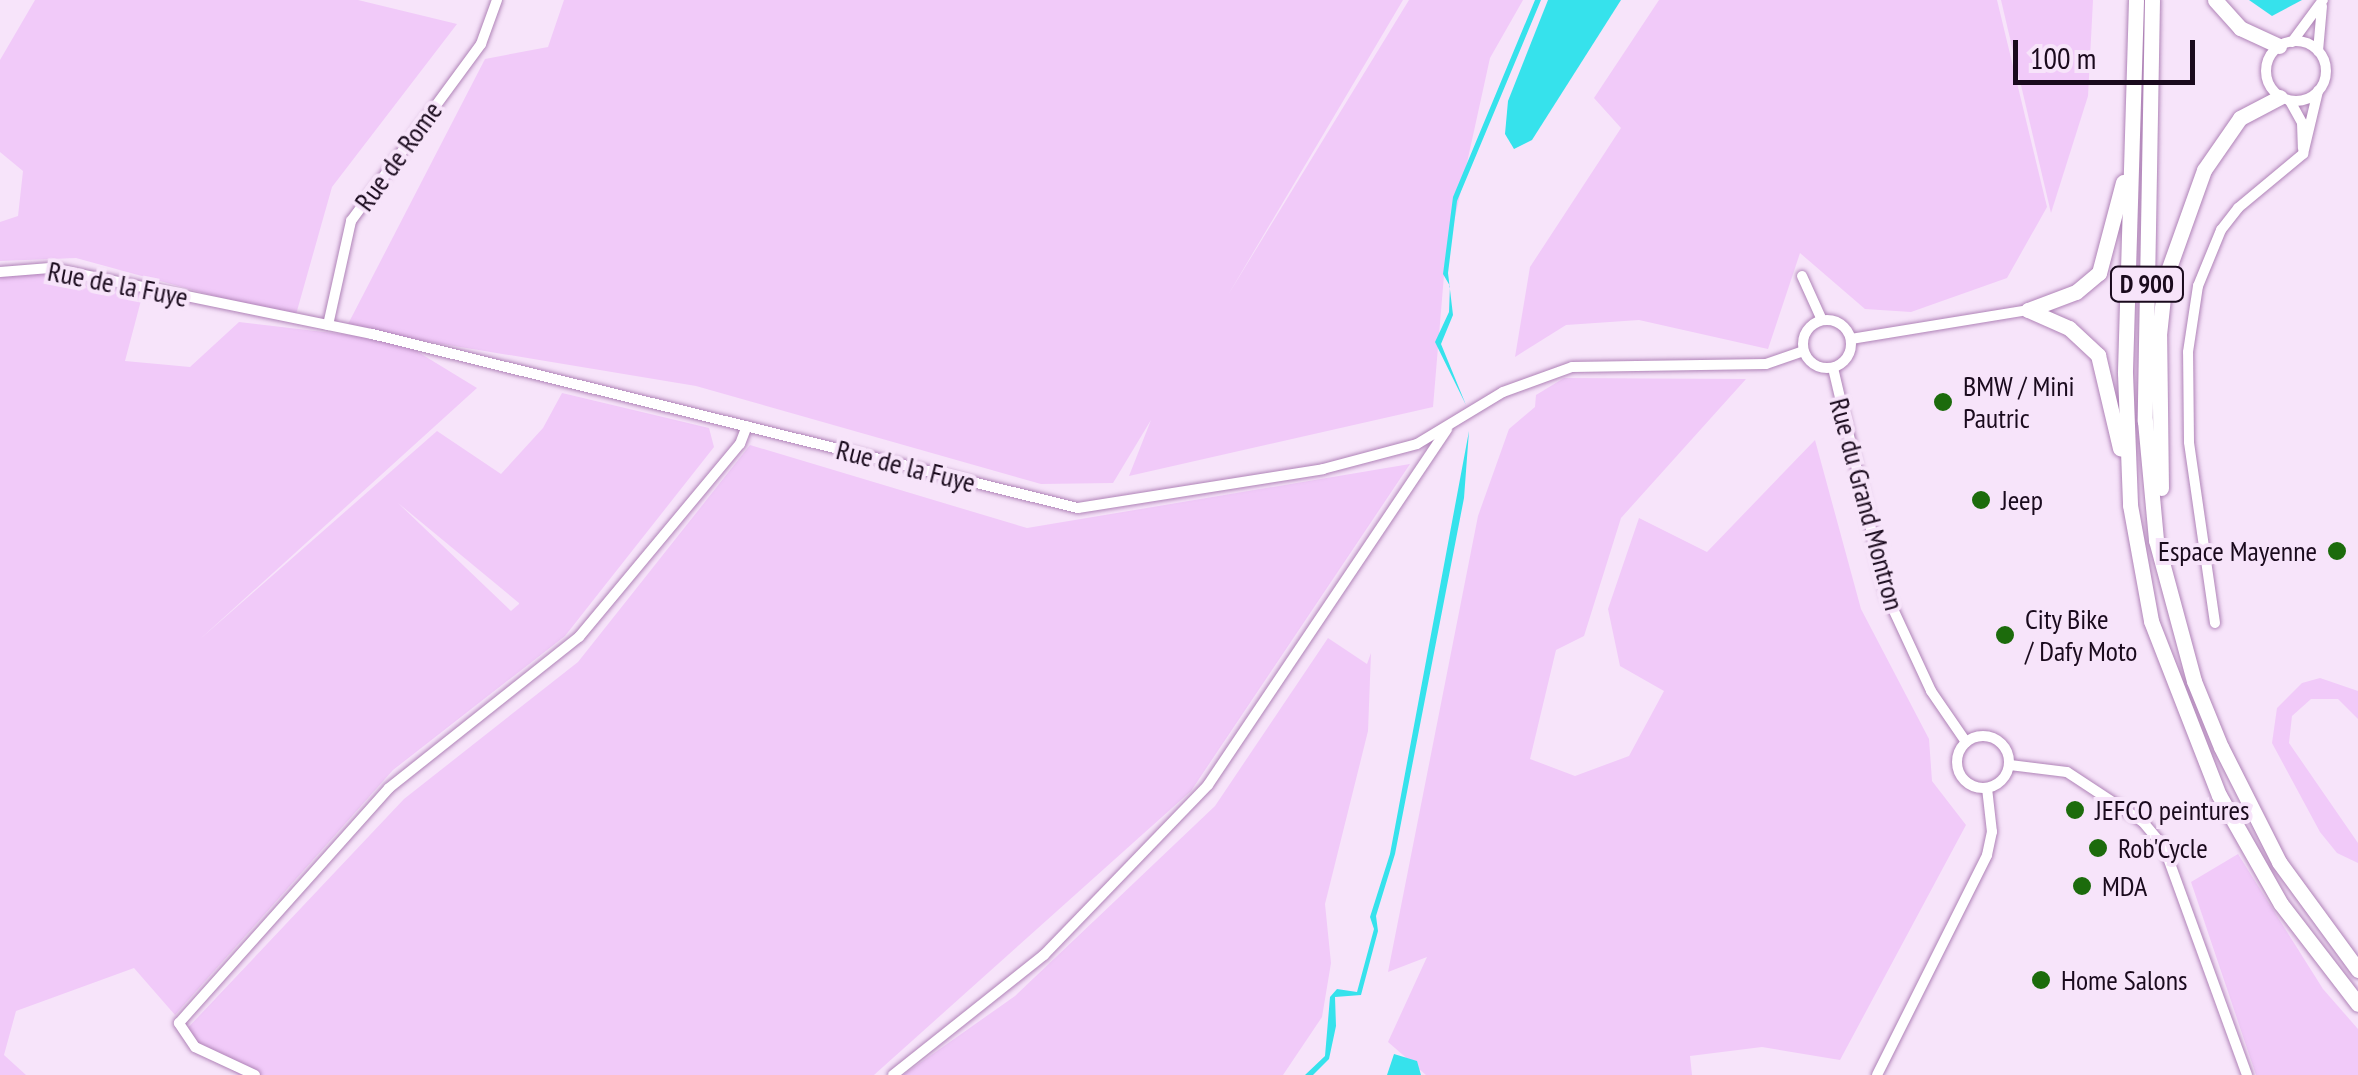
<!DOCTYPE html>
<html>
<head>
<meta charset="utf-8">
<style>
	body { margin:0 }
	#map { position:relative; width:2358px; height:1075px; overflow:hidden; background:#f7e4fa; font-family:"PT Sans Narrow",sans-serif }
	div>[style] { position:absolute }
	.green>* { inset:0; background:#f1caf9 }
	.water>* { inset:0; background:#36e2ec }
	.roads { filter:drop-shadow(0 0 2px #af83b7) drop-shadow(0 0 2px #af83b7) }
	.street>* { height:10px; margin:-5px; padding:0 5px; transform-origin:5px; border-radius:5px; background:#fff }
	.street>.ring { margin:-5px; padding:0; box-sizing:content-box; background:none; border:10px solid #fff; border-radius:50% }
	.primary>* { height:15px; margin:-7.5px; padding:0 7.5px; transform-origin:7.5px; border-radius:7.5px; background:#fff }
	.dots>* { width:28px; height:28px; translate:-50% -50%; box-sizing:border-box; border:5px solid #f7e4fa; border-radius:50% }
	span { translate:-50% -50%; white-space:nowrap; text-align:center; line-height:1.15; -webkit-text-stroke:8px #f7e4fa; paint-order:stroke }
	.shield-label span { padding:2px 8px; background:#f7e4fa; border:2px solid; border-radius:8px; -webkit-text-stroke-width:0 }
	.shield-label { font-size:25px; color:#1a0a1d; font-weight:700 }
	.street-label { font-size:28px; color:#1a0a1d }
	.poi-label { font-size:28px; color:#1a0a1d }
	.left { translate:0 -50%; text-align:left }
	.right { translate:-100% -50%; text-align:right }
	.scale { position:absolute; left:2013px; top:40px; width:182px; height:45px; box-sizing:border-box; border:5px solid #1a0a1d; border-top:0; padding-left:12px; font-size:30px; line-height:35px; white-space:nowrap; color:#1a0a1d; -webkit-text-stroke:8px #f7e4fa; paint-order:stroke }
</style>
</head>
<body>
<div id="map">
	<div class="green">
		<div style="clip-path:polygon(35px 0,358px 0,457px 24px,332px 187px,295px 318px,76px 258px,0 261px,0 222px,18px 216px,23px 171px,0 152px,0 60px)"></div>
		<div style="clip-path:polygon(564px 0,1403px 0,1228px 295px,1409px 0,1523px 0,1490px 58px,1445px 263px,1433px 407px,1129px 476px,1151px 420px,1113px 483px,1041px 484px,696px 386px,346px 328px,485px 59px,548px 47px)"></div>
		<div style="clip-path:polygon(1659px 0,1997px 0,2047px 207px,2007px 278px,1911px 312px,1865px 309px,1800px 253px,1768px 349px,1639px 320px,1566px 325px,1515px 357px,1530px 267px,1621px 128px,1594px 98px)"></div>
		<div style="clip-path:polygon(2001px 0,2093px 0,2088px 96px,2051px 213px)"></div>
		<div style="clip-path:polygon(evenodd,50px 268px,144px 289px,125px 361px,190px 367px,239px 322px,400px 341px,477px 388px,199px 640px,437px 431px,501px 474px,543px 428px,562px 393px,709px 428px,714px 447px,565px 636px,393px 770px,175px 1015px,134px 968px,16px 1011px,4px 1055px,26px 1075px,0 1075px,0 269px,50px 268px,398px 503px,519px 603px,519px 604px,511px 611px,398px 503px)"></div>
		<div style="clip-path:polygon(1564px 378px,1746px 379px,1621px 518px,1584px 636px,1556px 650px,1530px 759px,1575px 776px,1629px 756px,1664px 691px,1620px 666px,1608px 609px,1639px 518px,1707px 552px,1815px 440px,1861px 609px,1929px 739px,1932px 781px,1966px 825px,1840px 1060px,1762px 1047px,1690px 1056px,1692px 1075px,1426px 1075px,1388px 1042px,1427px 957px,1388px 972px,1478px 516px,1509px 429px,1535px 407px,1536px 395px)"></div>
		<div style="clip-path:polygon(750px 445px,1027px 528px,1410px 464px,1191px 791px,874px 1075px,239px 1075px,181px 1035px,404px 799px,578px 662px)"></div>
		<div style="clip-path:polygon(1328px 638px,1367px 664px,1371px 653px,1368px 731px,1325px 904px,1331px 963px,1322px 1017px,1283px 1075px,903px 1075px,1015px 996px,1215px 806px)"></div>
		<div style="clip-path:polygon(2320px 678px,2358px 691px,2358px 719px,2338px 699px,2311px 699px,2292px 716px,2289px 743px,2358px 843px,2358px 863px,2337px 853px,2320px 832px,2272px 743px,2277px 708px,2302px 683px)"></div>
		<div style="clip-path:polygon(2238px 854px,2323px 989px,2358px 1029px,2358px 1075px,2256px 1075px,2191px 882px)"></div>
	</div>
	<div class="water">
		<div style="clip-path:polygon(1535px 0,1541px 0,1457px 201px,1448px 273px,1453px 315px,1441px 344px,1466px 405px,1435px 342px,1449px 312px,1450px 286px,1443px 274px,1453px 197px)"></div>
		<div style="clip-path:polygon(1548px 0,1621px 0,1532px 140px,1514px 149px,1505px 134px,1508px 101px)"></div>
		<div style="clip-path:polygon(2249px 0,2302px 0,2272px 16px)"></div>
		<div style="clip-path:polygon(1469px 431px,1464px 498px,1395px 854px,1376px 916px,1378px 931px,1361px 995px,1335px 997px,1336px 1026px,1329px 1059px,1313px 1075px,1305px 1075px,1325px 1056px,1330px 997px,1337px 989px,1357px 992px,1374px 929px,1370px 917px,1390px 854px)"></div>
		<div style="clip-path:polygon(1394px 1054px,1417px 1061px,1421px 1075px,1387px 1075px)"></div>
	</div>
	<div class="roads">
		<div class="street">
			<div class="ring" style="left:2266px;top:41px;width:50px;height:50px"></div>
			<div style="left:2292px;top:42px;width:52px;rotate:-53.6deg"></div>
			<div style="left:2318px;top:51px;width:45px;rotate:-84.9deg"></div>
			<div style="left:2290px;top:101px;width:25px;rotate:61deg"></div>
			<div style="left:2302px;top:123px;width:25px;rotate:88deg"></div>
			<div style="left:0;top:272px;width:50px;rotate:-4.6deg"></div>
			<div style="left:50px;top:268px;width:329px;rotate:11.6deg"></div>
			<div style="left:372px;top:334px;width:727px;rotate:13.85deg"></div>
			<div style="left:1078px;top:508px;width:248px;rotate:-9deg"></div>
			<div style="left:1323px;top:469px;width:97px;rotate:-14.9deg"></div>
			<div style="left:1417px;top:444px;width:100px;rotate:-31.2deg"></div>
			<div style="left:1503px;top:392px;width:73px;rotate:-19.9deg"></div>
			<div style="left:1572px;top:367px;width:194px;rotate:-0.9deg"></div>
			<div style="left:1766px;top:364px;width:39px;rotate:-19deg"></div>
			<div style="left:1802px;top:276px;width:48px;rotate:65.6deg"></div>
			<div class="ring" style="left:1803px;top:320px;width:38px;height:38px"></div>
			<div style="left:328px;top:325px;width:107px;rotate:-77.5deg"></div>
			<div style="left:351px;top:221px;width:220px;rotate:-53.7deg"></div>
			<div style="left:481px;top:44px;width:47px;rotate:-70deg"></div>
			<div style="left:1851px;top:339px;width:179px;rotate:-9.3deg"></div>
			<div style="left:1833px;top:368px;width:234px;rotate:76.7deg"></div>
			<div style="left:1887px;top:596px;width:105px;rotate:65.1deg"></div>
			<div style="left:1931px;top:691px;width:62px;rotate:55.5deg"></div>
			<div style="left:2215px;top:623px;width:183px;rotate:-98.2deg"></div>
			<div style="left:2189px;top:442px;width:90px;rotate:-90.6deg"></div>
			<div style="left:2188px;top:352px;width:67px;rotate:-81.4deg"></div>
			<div style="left:2198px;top:286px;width:61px;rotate:-67.7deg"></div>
			<div style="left:2221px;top:230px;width:28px;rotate:-52deg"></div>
			<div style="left:2238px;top:208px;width:85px;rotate:-39.7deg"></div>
			<div style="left:2303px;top:154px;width:65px;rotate:-76.6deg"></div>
			<div class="ring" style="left:1957px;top:736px;width:42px;height:42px"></div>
			<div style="left:2010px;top:765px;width:57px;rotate:7deg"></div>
			<div style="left:2067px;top:772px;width:91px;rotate:33.3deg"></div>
			<div style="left:2143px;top:822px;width:33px;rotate:50deg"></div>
			<div style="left:2164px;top:847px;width:243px;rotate:70deg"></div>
			<div style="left:255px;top:1075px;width:66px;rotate:-155deg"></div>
			<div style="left:195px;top:1047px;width:29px;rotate:-124deg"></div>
			<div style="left:179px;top:1023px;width:315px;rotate:-48.2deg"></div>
			<div style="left:389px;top:788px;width:243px;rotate:-38.5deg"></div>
			<div style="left:579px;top:637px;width:251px;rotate:-50.2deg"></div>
			<div style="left:740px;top:444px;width:19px;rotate:-69deg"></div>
			<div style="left:893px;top:1075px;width:193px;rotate:-38.5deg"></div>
			<div style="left:1044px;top:955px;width:236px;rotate:-46deg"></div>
			<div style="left:1208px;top:785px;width:429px;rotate:-56.1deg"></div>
			<div style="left:1877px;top:1075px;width:246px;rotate:-63.4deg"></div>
			<div style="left:1987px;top:855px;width:24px;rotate:-78deg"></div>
			<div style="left:1992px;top:832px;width:44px;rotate:-96.5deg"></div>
		</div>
		<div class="primary">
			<div style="left:2136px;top:0;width:373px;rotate:91.7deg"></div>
			<div style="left:2125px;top:373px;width:132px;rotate:87.8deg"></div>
			<div style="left:2130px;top:505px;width:118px;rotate:79.7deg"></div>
			<div style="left:2151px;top:621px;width:187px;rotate:68.7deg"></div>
			<div style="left:2219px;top:795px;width:125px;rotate:60.4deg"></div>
			<div style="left:2281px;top:904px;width:126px;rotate:52.4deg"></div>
			<div style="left:2152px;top:0;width:421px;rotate:91deg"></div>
			<div style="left:2145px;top:421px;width:120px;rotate:84.7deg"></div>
			<div style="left:2156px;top:540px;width:146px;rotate:74.9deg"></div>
			<div style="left:2194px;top:681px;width:71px;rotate:67.8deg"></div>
			<div style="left:2221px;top:747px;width:129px;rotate:63.2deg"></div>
			<div style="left:2279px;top:862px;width:134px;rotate:53.8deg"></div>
			<div style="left:2215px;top:0;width:38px;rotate:48deg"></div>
			<div style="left:2240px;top:28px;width:43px;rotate:24.8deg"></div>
			<div style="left:2028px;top:310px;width:45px;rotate:23.7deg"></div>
			<div style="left:2069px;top:328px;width:40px;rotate:43deg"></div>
			<div style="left:2098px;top:355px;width:96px;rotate:76.7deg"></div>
			<div style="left:2028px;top:310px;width:51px;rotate:-20.6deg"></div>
			<div style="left:2076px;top:292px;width:30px;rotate:-40deg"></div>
			<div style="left:2099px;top:273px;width:94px;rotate:-75.2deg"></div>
			<div style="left:2161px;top:488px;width:153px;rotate:-90.7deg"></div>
			<div style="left:2159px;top:335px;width:56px;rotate:-83.9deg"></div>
			<div style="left:2165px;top:279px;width:116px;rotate:-70.3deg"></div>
			<div style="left:2204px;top:170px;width:63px;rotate:-55.3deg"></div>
			<div style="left:2240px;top:118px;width:45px;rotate:-27.7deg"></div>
		</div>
	</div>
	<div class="dots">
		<div style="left:1943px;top:402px;background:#1c6b0c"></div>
		<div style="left:1981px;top:500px;background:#1c6b0c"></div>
		<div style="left:2337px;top:551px;background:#1c6b0c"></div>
		<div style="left:2005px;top:635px;background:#1c6b0c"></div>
		<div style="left:2075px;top:810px;background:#1c6b0c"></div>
		<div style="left:2098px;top:848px;background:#1c6b0c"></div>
		<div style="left:2082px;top:886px;background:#1c6b0c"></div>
		<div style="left:2041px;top:980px;background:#1c6b0c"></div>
	</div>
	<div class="shield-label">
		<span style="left:2147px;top:284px">D 900</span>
	</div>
	<div class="street-label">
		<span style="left:398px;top:156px;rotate:-54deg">Rue de Rome</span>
		<span style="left:118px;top:284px;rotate:11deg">Rue de la Fuye</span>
		<span style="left:906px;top:466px;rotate:14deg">Rue de la Fuye</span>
		<span style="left:1867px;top:504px;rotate:75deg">Rue du Grand Montron</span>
	</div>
	<div class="poi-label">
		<span class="left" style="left:1963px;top:402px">BMW / Mini<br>Pautric</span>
		<span class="left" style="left:2001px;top:500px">Jeep</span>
		<span class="right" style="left:2317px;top:551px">Espace Mayenne</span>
		<span class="left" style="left:2025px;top:635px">City Bike<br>/ Dafy Moto</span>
		<span class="left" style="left:2095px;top:810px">JEFCO peintures</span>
		<span class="left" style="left:2118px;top:848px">Rob'Cycle</span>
		<span class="left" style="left:2102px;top:886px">MDA</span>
		<span class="left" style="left:2061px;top:980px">Home Salons</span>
	</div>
	<div class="scale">100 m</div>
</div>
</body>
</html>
